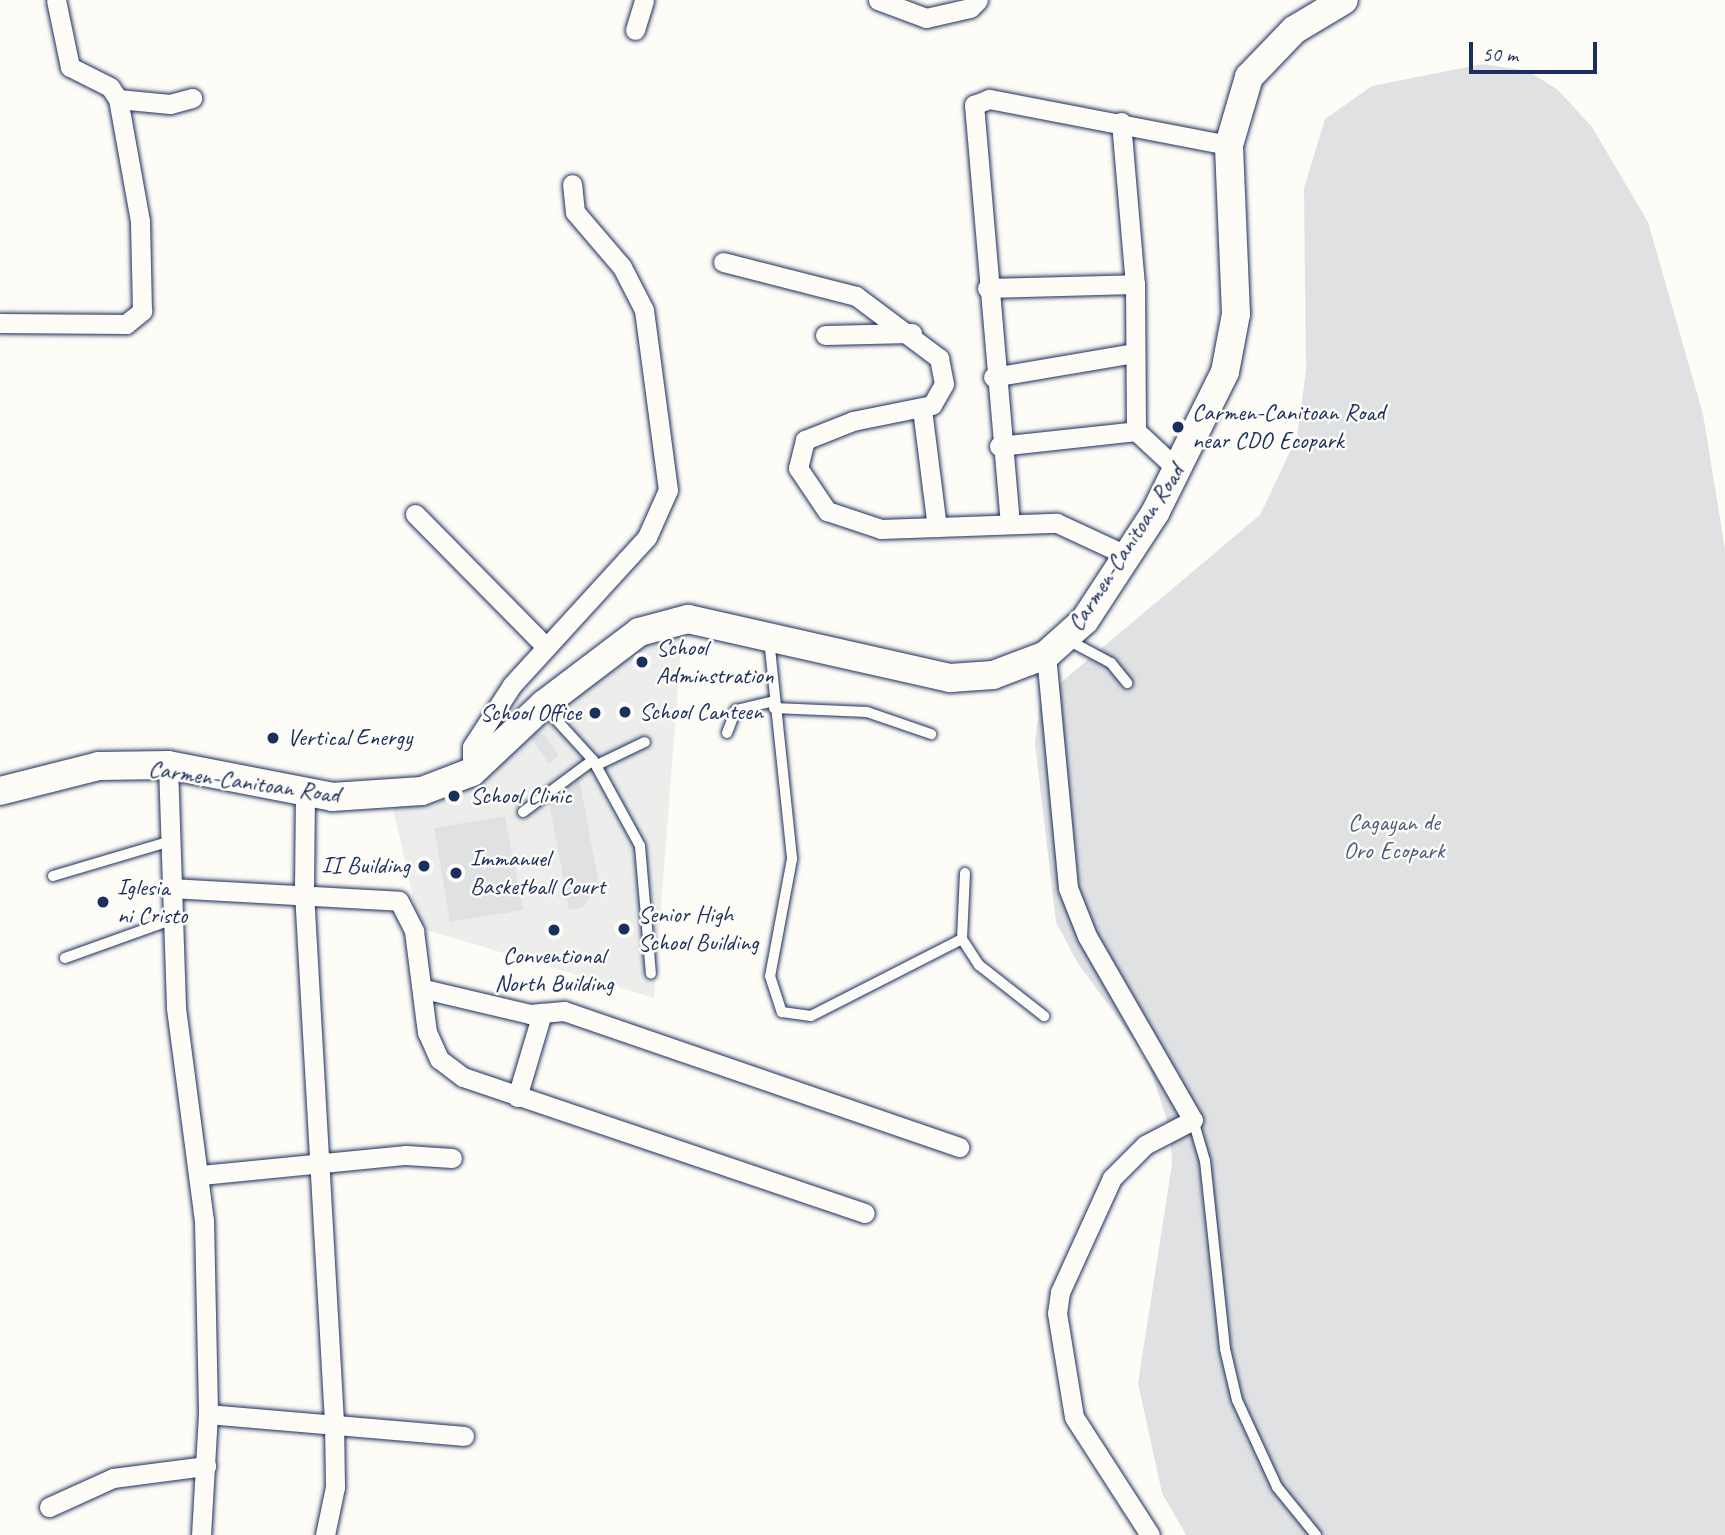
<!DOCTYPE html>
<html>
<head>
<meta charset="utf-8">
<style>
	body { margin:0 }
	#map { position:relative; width:1725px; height:1535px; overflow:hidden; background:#fdfcf7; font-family:Caveat,sans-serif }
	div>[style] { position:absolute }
	.built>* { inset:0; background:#edeeec }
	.green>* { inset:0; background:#e0e1e3 }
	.roads { filter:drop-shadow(0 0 2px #1b2f5e) drop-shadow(0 0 2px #1b2f5e) }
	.service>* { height:10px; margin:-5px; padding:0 5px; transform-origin:5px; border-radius:5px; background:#fdfcf7 }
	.minor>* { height:19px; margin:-9.5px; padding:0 9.5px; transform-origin:9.5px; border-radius:9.5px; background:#fdfcf7 }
	.secondary>* { height:28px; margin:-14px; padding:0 14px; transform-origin:14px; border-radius:14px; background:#fdfcf7 }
	.dots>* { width:19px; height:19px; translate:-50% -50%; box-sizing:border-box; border:4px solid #fdfcf7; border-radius:50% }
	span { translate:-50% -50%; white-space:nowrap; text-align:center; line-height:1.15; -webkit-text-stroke:5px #fdfcf7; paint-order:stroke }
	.poi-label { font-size:24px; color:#1b2f5e }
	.left { translate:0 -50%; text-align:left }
	.right { translate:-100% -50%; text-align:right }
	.street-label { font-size:24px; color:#1b2f5e }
	.park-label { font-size:24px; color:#4c5c7f }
	.scale { position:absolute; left:1469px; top:42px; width:128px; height:32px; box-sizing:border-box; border:4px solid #1b2f5e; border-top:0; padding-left:9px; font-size:21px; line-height:24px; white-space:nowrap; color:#1b2f5e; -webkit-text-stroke:5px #fdfcf7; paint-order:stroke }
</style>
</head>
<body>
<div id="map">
	<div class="built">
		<div style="clip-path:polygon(682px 635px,654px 998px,420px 928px,391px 800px,433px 785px,618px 650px)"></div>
	</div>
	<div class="green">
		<div style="clip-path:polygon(1483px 64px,1528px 71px,1558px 90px,1592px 127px,1648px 222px,1703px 414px,1725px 549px,1725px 1535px,1186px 1535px,1162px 1493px,1138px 1383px,1172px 1164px,1170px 1129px,1146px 1056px,1077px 962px,1056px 922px,1035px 744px,1040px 700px,1260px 515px,1297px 437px,1306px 371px,1304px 188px,1325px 119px,1372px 86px)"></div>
		<div style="clip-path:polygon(536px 733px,545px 735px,559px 756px,549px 764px,531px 738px)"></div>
		<div style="clip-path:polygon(579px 778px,599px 884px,583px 907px,569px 910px,547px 791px)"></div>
		<div style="clip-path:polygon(505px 816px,523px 910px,450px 922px,434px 828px)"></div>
	</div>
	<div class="roads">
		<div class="service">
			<div style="left:769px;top:639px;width:221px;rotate:84deg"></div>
			<div style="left:792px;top:859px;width:119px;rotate:100.6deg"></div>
			<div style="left:770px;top:976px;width:38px;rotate:72deg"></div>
			<div style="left:782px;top:1012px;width:29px;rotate:8deg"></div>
			<div style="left:811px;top:1016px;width:169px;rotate:-27deg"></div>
			<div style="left:962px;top:939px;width:66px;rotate:-87.4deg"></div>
			<div style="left:1068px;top:640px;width:49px;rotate:28.1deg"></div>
			<div style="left:1111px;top:663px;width:26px;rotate:51deg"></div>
			<div style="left:774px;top:708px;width:93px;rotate:2.5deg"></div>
			<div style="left:867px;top:712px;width:68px;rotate:19deg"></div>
			<div style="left:727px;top:733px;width:25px;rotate:-69deg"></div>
			<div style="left:736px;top:710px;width:39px;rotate:-13deg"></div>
			<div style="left:593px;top:760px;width:98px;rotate:61.3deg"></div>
			<div style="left:640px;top:846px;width:128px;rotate:85.1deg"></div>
			<div style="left:597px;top:765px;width:53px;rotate:-25.6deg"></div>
			<div style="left:523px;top:812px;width:87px;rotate:-36.6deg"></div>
			<div style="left:593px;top:760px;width:74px;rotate:-132.3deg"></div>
			<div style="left:53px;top:876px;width:123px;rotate:-16.5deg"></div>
			<div style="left:962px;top:939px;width:31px;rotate:57deg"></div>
			<div style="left:979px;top:965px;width:83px;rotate:38.1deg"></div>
			<div style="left:65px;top:958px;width:113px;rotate:-19.7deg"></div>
			<div style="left:1193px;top:1120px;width:43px;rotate:73.7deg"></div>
			<div style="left:1205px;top:1161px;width:189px;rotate:83.9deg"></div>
			<div style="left:1225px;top:1349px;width:52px;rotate:76.8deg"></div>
			<div style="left:1237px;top:1400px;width:96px;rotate:65.3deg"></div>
			<div style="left:1277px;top:1487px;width:62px;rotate:50.9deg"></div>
		</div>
		<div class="minor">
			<div style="left:878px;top:0;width:51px;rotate:20.6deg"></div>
			<div style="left:926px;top:18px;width:45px;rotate:-12.8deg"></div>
			<div style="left:970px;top:8px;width:11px;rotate:-45deg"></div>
			<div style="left:635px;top:30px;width:31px;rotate:-73deg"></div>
			<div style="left:118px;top:99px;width:52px;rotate:5.5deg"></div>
			<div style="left:170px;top:104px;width:23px;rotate:-15deg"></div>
			<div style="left:1121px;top:122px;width:163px;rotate:85.1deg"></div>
			<div style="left:1135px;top:284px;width:147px;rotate:89.6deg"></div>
			<div style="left:1136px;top:431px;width:57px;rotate:42.9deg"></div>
			<div style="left:723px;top:262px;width:137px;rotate:14.3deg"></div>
			<div style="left:856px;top:296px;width:104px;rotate:36.8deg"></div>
			<div style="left:939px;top:358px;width:26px;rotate:79deg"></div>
			<div style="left:944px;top:384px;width:24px;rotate:120deg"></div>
			<div style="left:932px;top:405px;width:81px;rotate:168.6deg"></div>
			<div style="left:853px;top:421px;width:52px;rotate:158.4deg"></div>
			<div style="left:805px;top:440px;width:29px;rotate:104deg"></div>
			<div style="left:798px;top:468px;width:52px;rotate:56deg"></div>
			<div style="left:827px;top:511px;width:57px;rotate:18.4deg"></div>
			<div style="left:881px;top:529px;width:176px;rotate:-2deg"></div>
			<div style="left:1057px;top:523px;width:76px;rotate:24.9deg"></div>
			<div style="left:987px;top:288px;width:148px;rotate:-1.5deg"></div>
			<div style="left:0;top:323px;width:126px;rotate:0.5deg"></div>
			<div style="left:126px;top:324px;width:21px;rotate:-39deg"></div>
			<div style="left:142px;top:311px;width:90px;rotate:-91.3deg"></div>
			<div style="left:140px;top:221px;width:124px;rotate:-100.2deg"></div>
			<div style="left:118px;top:99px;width:14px;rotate:-124deg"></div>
			<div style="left:110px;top:87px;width:45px;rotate:-153.4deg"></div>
			<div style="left:70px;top:67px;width:68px;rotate:-101.8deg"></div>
			<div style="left:825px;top:335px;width:87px;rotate:-1.3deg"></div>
			<div style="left:993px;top:377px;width:144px;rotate:-9.6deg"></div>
			<div style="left:922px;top:409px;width:119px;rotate:82.8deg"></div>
			<div style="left:999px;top:446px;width:138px;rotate:-6.2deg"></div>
			<div style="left:415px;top:514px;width:187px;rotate:45.4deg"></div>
			<div style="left:1010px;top:524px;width:421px;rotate:-94.9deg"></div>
			<div style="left:974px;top:105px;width:16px;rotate:-22deg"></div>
			<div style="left:989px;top:99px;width:244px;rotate:10.9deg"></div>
			<div style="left:1046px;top:655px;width:234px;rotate:84.6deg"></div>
			<div style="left:1068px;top:888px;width:52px;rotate:68.4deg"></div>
			<div style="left:1087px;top:936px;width:212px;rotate:60.1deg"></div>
			<div style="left:1193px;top:1120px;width:54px;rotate:152.5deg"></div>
			<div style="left:1145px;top:1145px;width:47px;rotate:135deg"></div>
			<div style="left:1112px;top:1178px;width:125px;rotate:114.5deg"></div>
			<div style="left:1060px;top:1292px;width:21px;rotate:98deg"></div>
			<div style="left:1057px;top:1313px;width:105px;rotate:80.7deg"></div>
			<div style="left:1074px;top:1417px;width:140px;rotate:57.2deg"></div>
			<div style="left:168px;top:765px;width:243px;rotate:88.1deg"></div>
			<div style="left:176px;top:1008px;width:214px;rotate:82.5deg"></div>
			<div style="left:204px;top:1220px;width:194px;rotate:88.8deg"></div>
			<div style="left:208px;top:1414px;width:121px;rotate:93.3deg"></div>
			<div style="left:472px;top:772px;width:25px;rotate:-90deg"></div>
			<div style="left:472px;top:747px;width:74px;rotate:-57.2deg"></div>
			<div style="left:512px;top:685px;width:200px;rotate:-47.6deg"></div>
			<div style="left:647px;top:537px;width:51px;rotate:-65.9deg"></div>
			<div style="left:668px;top:490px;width:182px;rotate:-97.6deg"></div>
			<div style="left:644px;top:310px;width:48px;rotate:-117.1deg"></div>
			<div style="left:622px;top:267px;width:72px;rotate:-130.5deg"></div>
			<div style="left:575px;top:212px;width:28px;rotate:-96deg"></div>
			<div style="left:305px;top:793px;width:99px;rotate:90.6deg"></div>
			<div style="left:304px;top:892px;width:531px;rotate:86.76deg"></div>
			<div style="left:334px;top:1422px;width:65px;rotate:89.1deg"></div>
			<div style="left:335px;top:1487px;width:49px;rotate:101.8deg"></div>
			<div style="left:170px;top:888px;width:229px;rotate:3.2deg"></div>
			<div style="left:399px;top:901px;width:34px;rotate:63deg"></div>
			<div style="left:414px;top:931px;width:102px;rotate:82.7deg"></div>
			<div style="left:427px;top:1032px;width:30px;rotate:66deg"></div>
			<div style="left:439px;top:1059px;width:30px;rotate:37deg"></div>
			<div style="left:463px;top:1077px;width:424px;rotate:18.7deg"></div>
			<div style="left:424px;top:989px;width:109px;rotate:13.3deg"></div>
			<div style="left:530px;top:1014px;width:34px;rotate:-5deg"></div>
			<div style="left:564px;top:1011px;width:418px;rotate:19deg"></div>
			<div style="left:517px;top:1097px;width:88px;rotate:-73.4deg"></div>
			<div style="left:201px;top:1175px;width:206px;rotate:-5.6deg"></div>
			<div style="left:406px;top:1155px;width:46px;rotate:3.7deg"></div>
			<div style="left:208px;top:1414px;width:257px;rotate:4.9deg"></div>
			<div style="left:49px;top:1507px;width:70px;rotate:-24.4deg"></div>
			<div style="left:113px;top:1478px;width:94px;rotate:-7.4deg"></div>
		</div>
		<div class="secondary">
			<div style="left:0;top:791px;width:102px;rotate:-14.2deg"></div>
			<div style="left:99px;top:766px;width:69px;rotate:-0.8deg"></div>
			<div style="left:168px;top:765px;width:167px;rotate:11deg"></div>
			<div style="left:332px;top:797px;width:90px;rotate:-3.8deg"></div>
			<div style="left:422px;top:791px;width:53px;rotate:-20.8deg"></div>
			<div style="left:472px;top:772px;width:98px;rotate:-43.3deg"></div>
			<div style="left:543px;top:705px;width:121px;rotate:-37.2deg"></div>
			<div style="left:639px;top:632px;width:51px;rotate:-14.9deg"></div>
			<div style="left:688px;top:619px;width:269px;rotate:12.7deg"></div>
			<div style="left:950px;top:678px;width:43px;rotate:-4deg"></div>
			<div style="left:993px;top:675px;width:57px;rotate:-20.7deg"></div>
			<div style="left:1046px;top:655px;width:52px;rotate:-41.9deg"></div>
			<div style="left:1085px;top:620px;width:128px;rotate:-56.8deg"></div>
			<div style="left:1155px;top:513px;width:157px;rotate:-63.6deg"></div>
			<div style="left:1225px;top:372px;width:59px;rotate:-79.3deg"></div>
			<div style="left:1236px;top:314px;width:169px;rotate:-92.4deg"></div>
			<div style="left:1229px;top:145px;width:71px;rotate:-73.6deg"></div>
			<div style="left:1249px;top:77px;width:65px;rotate:-46.2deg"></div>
			<div style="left:1294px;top:30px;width:58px;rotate:-31deg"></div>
		</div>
	</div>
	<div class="dots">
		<div style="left:1178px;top:427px;background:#1b2f5e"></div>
		<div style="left:642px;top:662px;background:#1b2f5e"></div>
		<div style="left:625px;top:712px;background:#1b2f5e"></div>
		<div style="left:595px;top:713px;background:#1b2f5e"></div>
		<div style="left:273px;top:738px;background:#1b2f5e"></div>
		<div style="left:454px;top:796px;background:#1b2f5e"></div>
		<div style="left:424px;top:866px;background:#1b2f5e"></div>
		<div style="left:456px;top:873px;background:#1b2f5e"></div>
		<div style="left:103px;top:902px;background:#1b2f5e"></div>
		<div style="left:624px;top:929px;background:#1b2f5e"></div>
		<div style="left:554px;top:930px;background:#1b2f5e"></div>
	</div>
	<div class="poi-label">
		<span class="left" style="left:1192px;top:427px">Carmen-Canitoan Road<br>near CDO Ecopark</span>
		<span class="left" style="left:656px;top:662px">School<br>Adminstration</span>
		<span class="left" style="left:639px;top:712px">School Canteen</span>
		<span class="right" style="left:581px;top:713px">School Office</span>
		<span class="left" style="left:287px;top:738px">Vertical Energy</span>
		<span class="left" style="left:470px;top:796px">School Clinic</span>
		<span class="left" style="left:470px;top:873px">Immanuel<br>Basketball Court</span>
		<span class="right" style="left:410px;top:866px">II Building</span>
		<span class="left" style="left:117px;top:902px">Iglesia<br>ni Cristo</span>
		<span class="left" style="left:638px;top:929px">Senior High<br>School Building</span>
		<span style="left:554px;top:970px">Conventional<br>North Building</span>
	</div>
	<div class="street-label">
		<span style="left:1126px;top:548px;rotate:-57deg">Carmen-Canitoan Road</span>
		<span style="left:244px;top:782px;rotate:8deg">Carmen-Canitoan Road</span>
	</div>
	<div class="park-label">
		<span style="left:1394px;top:837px">Cagayan de<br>Oro Ecopark</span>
	</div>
	<div class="scale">50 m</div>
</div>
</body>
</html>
